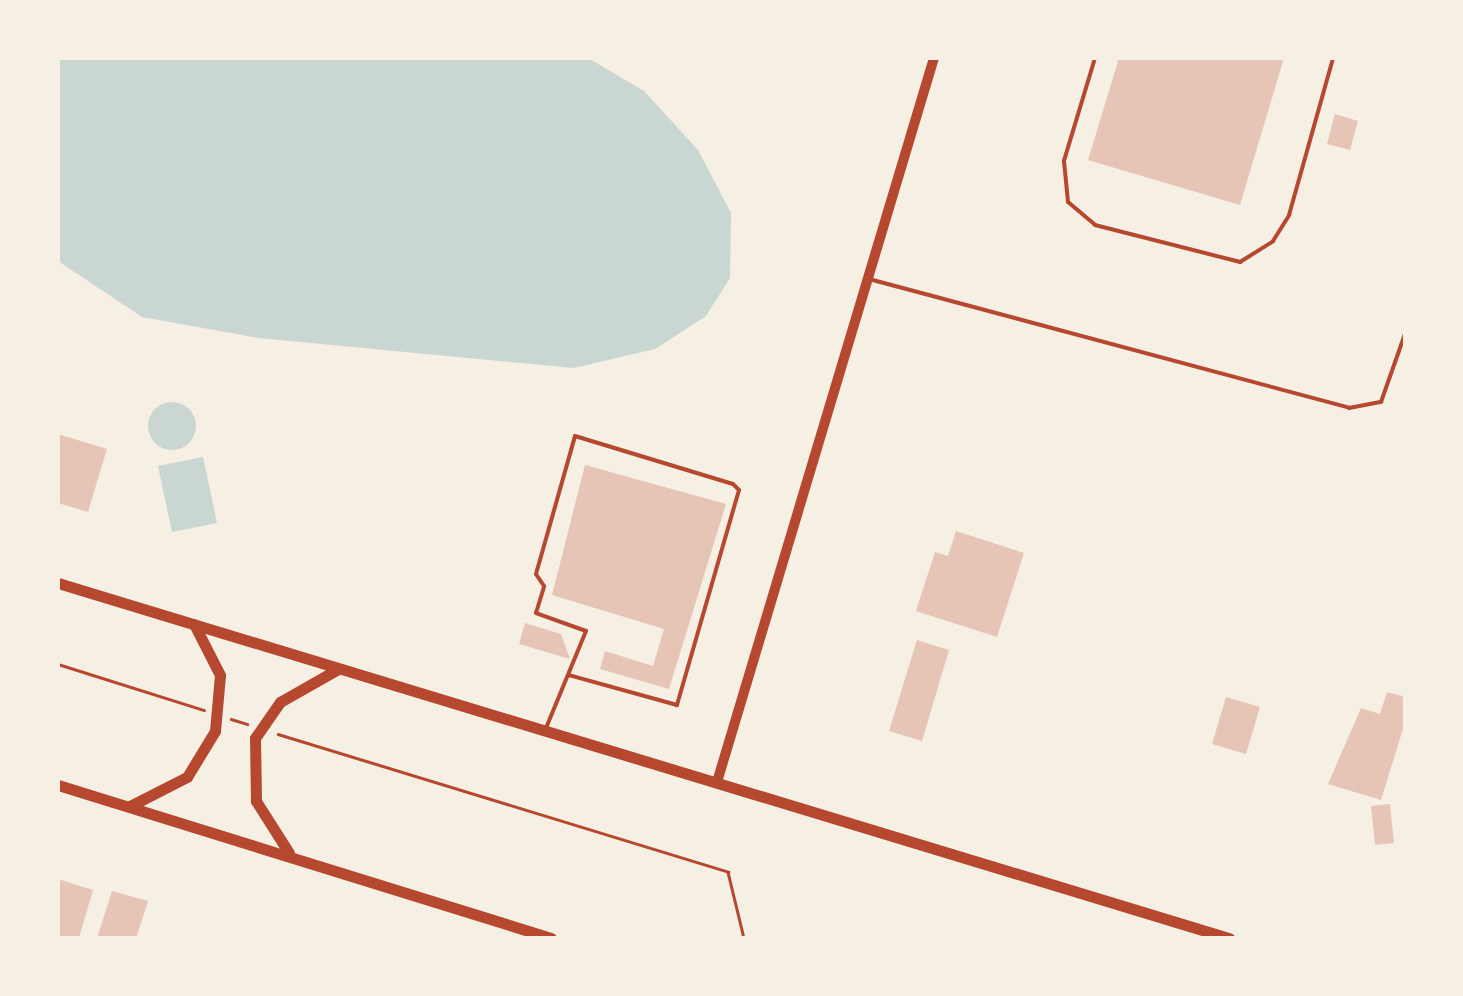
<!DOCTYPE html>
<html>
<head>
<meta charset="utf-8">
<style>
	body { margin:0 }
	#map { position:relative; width:1463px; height:996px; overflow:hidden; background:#f6efe4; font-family:Karla,sans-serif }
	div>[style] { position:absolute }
	.water>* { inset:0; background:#c9d6d2 }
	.round { border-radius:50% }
	.building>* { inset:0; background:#e6c5b7 }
	.path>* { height:2.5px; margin:-1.25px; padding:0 1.25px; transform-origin:1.25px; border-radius:1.25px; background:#b5482f }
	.service>* { height:4px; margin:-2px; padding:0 2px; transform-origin:2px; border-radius:2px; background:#b5482f }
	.tertiary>* { height:10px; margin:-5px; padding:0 5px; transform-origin:5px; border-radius:5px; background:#b5482f }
	.secondary>* { height:11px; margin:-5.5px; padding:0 5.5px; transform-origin:5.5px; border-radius:5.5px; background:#b5482f }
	span { translate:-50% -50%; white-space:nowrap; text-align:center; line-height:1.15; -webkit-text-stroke:10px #f6efe4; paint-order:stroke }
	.frame { position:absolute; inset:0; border:60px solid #f6efe4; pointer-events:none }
</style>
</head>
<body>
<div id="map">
	<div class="water">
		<div style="clip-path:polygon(58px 58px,588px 58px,644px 91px,698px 150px,731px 213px,730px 278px,706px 316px,655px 349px,574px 368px,259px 338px,142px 317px,58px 261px)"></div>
		<div class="round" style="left:148px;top:402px;width:48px;height:48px"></div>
		<div style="clip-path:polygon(203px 457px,217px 523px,172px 532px,158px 466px)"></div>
	</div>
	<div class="building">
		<div style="clip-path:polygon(1119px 58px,1284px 58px,1240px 205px,1088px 160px)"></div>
		<div style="clip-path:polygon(1335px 114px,1358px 121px,1350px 150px,1327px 144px)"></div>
		<div style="clip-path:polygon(58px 434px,107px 449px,88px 512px,58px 503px)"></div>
		<div style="clip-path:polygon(585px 465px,726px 504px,669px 689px,600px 669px,605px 651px,653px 666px,664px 629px,552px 595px)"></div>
		<div style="clip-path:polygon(956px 531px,1024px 553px,997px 637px,916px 611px,935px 552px,948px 556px)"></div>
		<div style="clip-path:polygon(525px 623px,561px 634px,570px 659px,519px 644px)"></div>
		<div style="clip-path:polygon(917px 640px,949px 650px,922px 741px,889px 731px)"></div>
		<div style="clip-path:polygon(1387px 692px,1406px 697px,1406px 719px,1381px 800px,1328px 784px,1361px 708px,1380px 714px)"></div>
		<div style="clip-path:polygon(1226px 697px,1260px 707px,1246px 754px,1212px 744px)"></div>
		<div style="clip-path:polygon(1390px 804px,1394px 843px,1375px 845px,1371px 806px)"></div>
		<div style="clip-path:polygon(58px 879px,93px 890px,79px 938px,58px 938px)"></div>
		<div style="clip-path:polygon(112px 891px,148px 901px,136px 938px,97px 938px)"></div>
	</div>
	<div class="path">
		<div style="left:58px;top:664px;width:153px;rotate:17.5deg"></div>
		<div style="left:231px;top:719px;width:17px;rotate:17deg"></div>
		<div style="left:278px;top:734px;width:471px;rotate:17deg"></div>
		<div style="left:728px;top:872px;width:68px;rotate:76.4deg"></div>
	</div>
	<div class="service">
		<div style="left:1095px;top:58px;width:108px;rotate:106.8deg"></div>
		<div style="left:1064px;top:161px;width:41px;rotate:84.4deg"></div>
		<div style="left:1068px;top:202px;width:35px;rotate:40deg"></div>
		<div style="left:1095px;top:225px;width:150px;rotate:14.3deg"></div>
		<div style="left:1240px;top:262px;width:39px;rotate:-32deg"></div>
		<div style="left:1273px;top:241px;width:31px;rotate:-58deg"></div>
		<div style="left:1289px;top:215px;width:163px;rotate:-74.3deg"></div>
		<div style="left:869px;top:279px;width:497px;rotate:15deg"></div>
		<div style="left:1349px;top:408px;width:33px;rotate:-11deg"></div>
		<div style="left:1381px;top:402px;width:75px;rotate:-70.6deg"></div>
		<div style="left:546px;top:728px;width:105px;rotate:-67.6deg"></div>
		<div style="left:586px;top:631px;width:53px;rotate:-160.2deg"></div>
		<div style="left:536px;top:613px;width:28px;rotate:-73deg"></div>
		<div style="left:544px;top:586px;width:14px;rotate:-124deg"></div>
		<div style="left:536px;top:574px;width:143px;rotate:-74.2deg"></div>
		<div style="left:575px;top:436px;width:165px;rotate:16.9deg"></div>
		<div style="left:733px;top:484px;width:8px;rotate:45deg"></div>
		<div style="left:739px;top:490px;width:224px;rotate:106.1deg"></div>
		<div style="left:677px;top:705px;width:112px;rotate:-164.5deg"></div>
	</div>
	<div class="tertiary">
		<div style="left:717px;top:782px;width:756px;rotate:-73.32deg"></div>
	</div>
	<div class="secondary">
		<div style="left:58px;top:583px;width:1224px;rotate:16.87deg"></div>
		<div style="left:58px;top:785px;width:516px;rotate:17.24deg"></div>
		<div style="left:130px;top:806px;width:64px;rotate:-27deg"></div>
		<div style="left:187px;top:777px;width:54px;rotate:-58.7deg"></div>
		<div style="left:215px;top:731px;width:56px;rotate:-84.9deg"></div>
		<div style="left:220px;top:675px;width:57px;rotate:-117deg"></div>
		<div style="left:289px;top:853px;width:62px;rotate:-122.4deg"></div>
		<div style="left:256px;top:801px;width:63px;rotate:-90.9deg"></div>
		<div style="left:255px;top:738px;width:44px;rotate:-55.2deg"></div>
		<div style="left:280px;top:702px;width:67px;rotate:-29.6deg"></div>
	</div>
	<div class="frame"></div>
</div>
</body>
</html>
